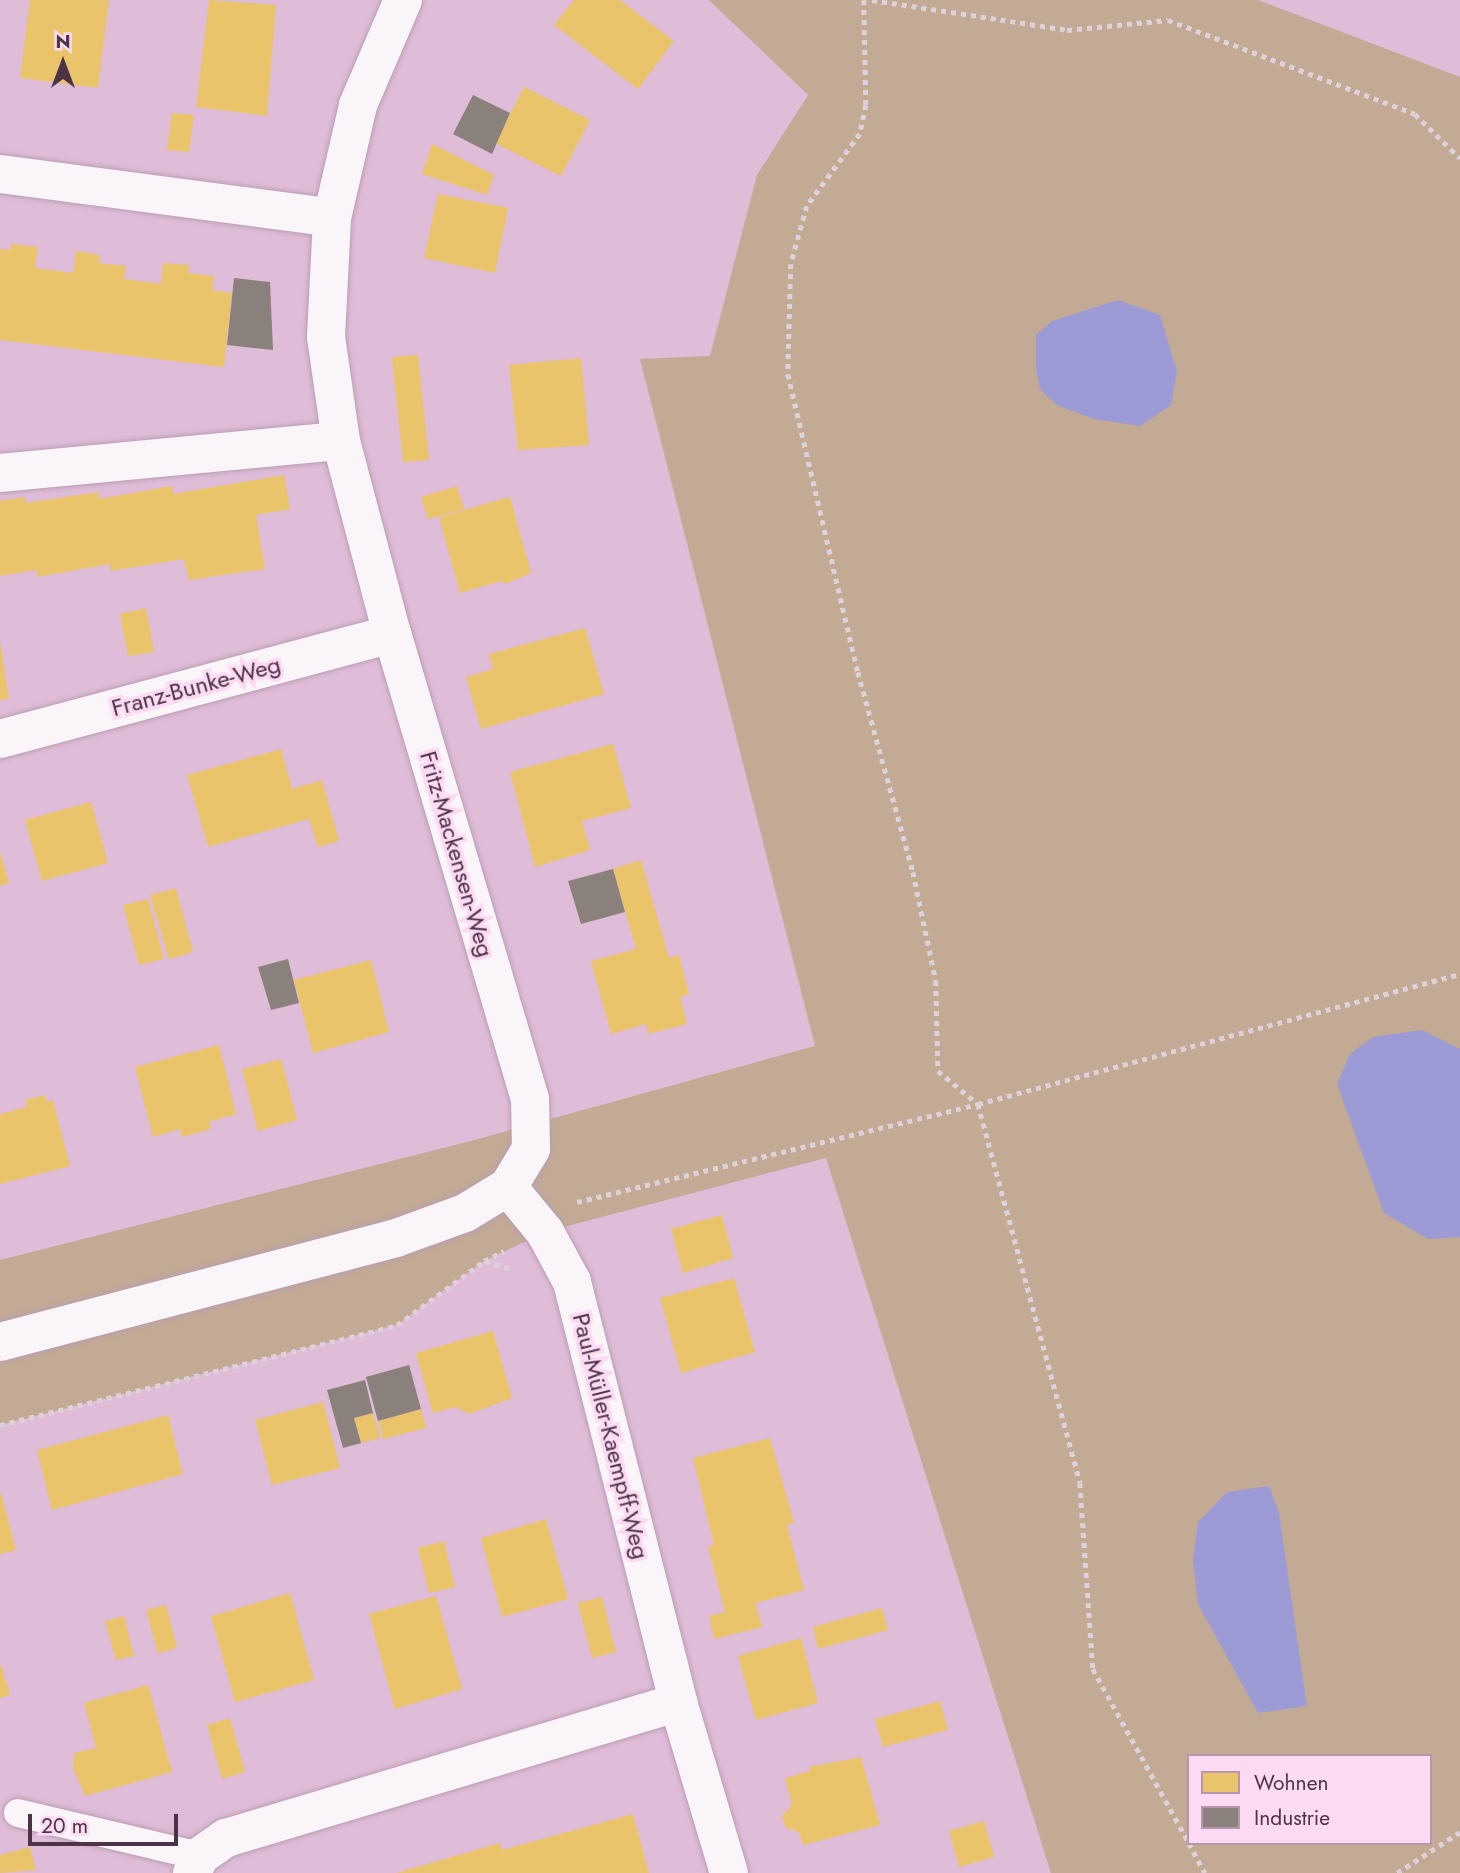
<!DOCTYPE html>
<html>
<head>
<meta charset="utf-8">
<style>
	body { margin:0 }
	#map { position:relative; width:1460px; height:1873px; overflow:hidden; background:#dfbcd7; font-family:Jost,sans-serif }
	div>[style] { position:absolute }
	.green>* { inset:0; background:#c2aa95 }
	.water>* { inset:0; background:#9c9bd6 }
	.homes>* { inset:0; background:#e9c46a }
	.industry>* { inset:0; background:#8a817c }
	.path>* { height:4.5px; margin-top:-2.25px; transform-origin:0; background:repeating-linear-gradient(90deg,#ddd2da 0 5px,transparent 0 10px) }
	.roads { filter:drop-shadow(0 0 2px #b99eb3) drop-shadow(0 0 2px #b99eb3) }
	.service>* { height:28px; margin:-14px; padding:0 14px; transform-origin:14px; border-radius:14px; background:#faf5f9 }
	.minor>* { height:38px; margin:-19px; padding:0 19px; transform-origin:19px; border-radius:19px; background:#faf5f9 }
	span { translate:-50% -50%; white-space:nowrap; text-align:center; line-height:1.15; -webkit-text-stroke:7px #fcdaf3; paint-order:stroke }
	.street-label { font-size:24px; color:#4d3347 }
	.legend { position:absolute; left:1187px; top:1754px; width:245px; height:91px; box-sizing:border-box; background:#fcdaf3; border:2px solid #b697ae; margin:0; padding:9px 12px; list-style:none; font-size:21px; color:#4d3347 }
	.legend li { display:flex; align-items:center; gap:14px; height:35px }
	.legend b { width:35px; border:2px solid #b697ae }
	.north { position:absolute; left:28px; top:28px; width:70px; height:70px; -webkit-text-stroke:5px #fcdaf3; paint-order:stroke; rotate:0deg; font-size:19px; font-weight:700; line-height:28px; text-align:center; color:#4d3347 }
	.north::after { content:''; display:block; margin:auto; width:24px; height:32px; background:#4d3347; clip-path:polygon(50% 0,100% 100%,50% 72%,0 100%) }
	.scale { position:absolute; left:28px; top:1814px; width:150px; height:32px; box-sizing:border-box; border:4px solid #4d3347; border-top:0; padding-left:9px; font-size:21px; line-height:24px; white-space:nowrap; color:#4d3347; -webkit-text-stroke:5px #fcdaf3; paint-order:stroke }
</style>
</head>
<body>
<div id="map">
	<div class="green">
		<div style="clip-path:polygon(evenodd,709px 0,1258px 0,1460px 77px,1460px 1873px,1051px 1873px,826px 1158px,545px 1232px,484px 1261px,397px 1325px,0 1425px,0 1260px,467px 1142px,815px 1046px,640px 359px,710px 356px,757px 175px,808px 95px,709px 0,1189px 1756px,1430px 1756px,1430px 1843px,1189px 1843px,1189px 1756px)"></div>
	</div>
	<div class="water">
		<div style="clip-path:polygon(1118px 300px,1160px 315px,1177px 371px,1171px 405px,1140px 426px,1094px 419px,1057px 405px,1040px 389px,1036px 368px,1036px 335px,1052px 321px)"></div>
		<div style="clip-path:polygon(1422px 1030px,1460px 1049px,1460px 1237px,1428px 1239px,1384px 1213px,1337px 1084px,1350px 1054px,1373px 1037px)"></div>
		<div style="clip-path:polygon(1269px 1486px,1279px 1513px,1307px 1706px,1258px 1713px,1198px 1604px,1193px 1561px,1198px 1522px,1227px 1492px)"></div>
	</div>
	<div class="homes">
		<div style="clip-path:polygon(30px 0,109px 0,98px 88px,20px 78px)"></div>
		<div style="clip-path:polygon(209px 0,276px 5px,267px 116px,196px 107px)"></div>
		<div style="clip-path:polygon(574px 0,620px 0,674px 41px,638px 89px,554px 25px)"></div>
		<div style="clip-path:polygon(524px 87px,590px 120px,561px 176px,495px 143px)"></div>
		<div style="clip-path:polygon(172px 113px,194px 115px,189px 152px,167px 150px)"></div>
		<div style="clip-path:polygon(432px 144px,494px 175px,487px 195px,422px 174px)"></div>
		<div style="clip-path:polygon(438px 194px,508px 208px,495px 273px,424px 258px)"></div>
		<div style="clip-path:polygon(11px 244px,38px 247px,35px 268px,73px 273px,76px 251px,100px 255px,99px 263px,126px 266px,124px 279px,161px 284px,163px 263px,189px 265px,188px 273px,214px 276px,212px 290px,232px 293px,224px 367px,0 340px,0 249px,10px 250px)"></div>
		<div style="clip-path:polygon(418px 355px,429px 460px,403px 462px,392px 357px)"></div>
		<div style="clip-path:polygon(581px 358px,589px 445px,518px 450px,509px 365px)"></div>
		<div style="clip-path:polygon(284px 475px,290px 509px,256px 515px,265px 569px,189px 580px,184px 559px,111px 571px,110px 564px,38px 577px,36px 570px,0 576px,0 501px,25px 497px,26px 503px,98px 492px,99px 499px,172px 486px,173px 494px)"></div>
		<div style="clip-path:polygon(457px 486px,464px 509px,428px 519px,421px 497px)"></div>
		<div style="clip-path:polygon(510px 497px,531px 573px,505px 584px,501px 581px,460px 593px,439px 517px)"></div>
		<div style="clip-path:polygon(146px 608px,154px 652px,128px 656px,120px 614px)"></div>
		<div style="clip-path:polygon(585px 628px,604px 694px,481px 729px,466px 677px,493px 669px,489px 654px)"></div>
		<div style="clip-path:polygon(0 641px,9px 699px,0 700px)"></div>
		<div style="clip-path:polygon(613px 744px,631px 808px,582px 821px,590px 850px,535px 867px,510px 772px)"></div>
		<div style="clip-path:polygon(281px 749px,292px 789px,322px 780px,339px 841px,318px 847px,309px 819px,208px 847px,187px 775px)"></div>
		<div style="clip-path:polygon(91px 802px,108px 863px,42px 881px,25px 820px)"></div>
		<div style="clip-path:polygon(0 852px,9px 883px,0 886px)"></div>
		<div style="clip-path:polygon(641px 860px,669px 958px,679px 955px,689px 994px,680px 997px,687px 1024px,648px 1034px,646px 1024px,611px 1034px,591px 961px,636px 949px,613px 869px)"></div>
		<div style="clip-path:polygon(176px 888px,193px 952px,169px 959px,150px 895px)"></div>
		<div style="clip-path:polygon(148px 899px,164px 959px,139px 965px,123px 905px)"></div>
		<div style="clip-path:polygon(371px 960px,389px 1032px,313px 1053px,294px 980px)"></div>
		<div style="clip-path:polygon(219px 1045px,236px 1114px,209px 1122px,211px 1129px,182px 1137px,180px 1129px,153px 1137px,135px 1067px)"></div>
		<div style="clip-path:polygon(281px 1059px,297px 1120px,258px 1131px,242px 1069px)"></div>
		<div style="clip-path:polygon(45px 1095px,47px 1102px,53px 1100px,70px 1166px,0 1184px,0 1114px,27px 1107px,25px 1100px)"></div>
		<div style="clip-path:polygon(722px 1215px,733px 1258px,683px 1273px,671px 1229px)"></div>
		<div style="clip-path:polygon(734px 1278px,755px 1352px,681px 1373px,660px 1298px)"></div>
		<div style="clip-path:polygon(493px 1331px,512px 1398px,469px 1414px,455px 1407px,433px 1413px,416px 1353px)"></div>
		<div style="clip-path:polygon(323px 1402px,340px 1468px,272px 1485px,255px 1420px)"></div>
		<div style="clip-path:polygon(421px 1409px,426px 1428px,383px 1439px,378px 1421px)"></div>
		<div style="clip-path:polygon(373px 1413px,380px 1438px,361px 1443px,354px 1418px)"></div>
		<div style="clip-path:polygon(168px 1415px,183px 1474px,52px 1510px,37px 1450px)"></div>
		<div style="clip-path:polygon(770px 1438px,794px 1523px,787px 1525px,804px 1590px,755px 1603px,762px 1627px,714px 1639px,709px 1616px,725px 1612px,708px 1547px,714px 1545px,693px 1458px)"></div>
		<div style="clip-path:polygon(1px 1493px,16px 1550px,0 1554px,0 1494px)"></div>
		<div style="clip-path:polygon(546px 1519px,568px 1599px,502px 1617px,481px 1538px)"></div>
		<div style="clip-path:polygon(444px 1541px,455px 1587px,429px 1593px,418px 1548px)"></div>
		<div style="clip-path:polygon(290px 1593px,314px 1680px,235px 1702px,211px 1616px)"></div>
		<div style="clip-path:polygon(436px 1596px,462px 1689px,395px 1709px,369px 1614px)"></div>
		<div style="clip-path:polygon(602px 1597px,616px 1652px,592px 1658px,578px 1603px)"></div>
		<div style="clip-path:polygon(166px 1605px,177px 1648px,158px 1653px,146px 1610px)"></div>
		<div style="clip-path:polygon(882px 1608px,888px 1630px,818px 1649px,813px 1627px)"></div>
		<div style="clip-path:polygon(124px 1616px,134px 1656px,116px 1660px,105px 1621px)"></div>
		<div style="clip-path:polygon(801px 1638px,818px 1703px,756px 1720px,738px 1656px)"></div>
		<div style="clip-path:polygon(0 1662px,10px 1695px,0 1698px)"></div>
		<div style="clip-path:polygon(148px 1685px,172px 1772px,85px 1796px,73px 1768px,74px 1753px,96px 1748px,84px 1703px)"></div>
		<div style="clip-path:polygon(940px 1701px,948px 1730px,883px 1747px,875px 1719px)"></div>
		<div style="clip-path:polygon(230px 1718px,245px 1772px,222px 1779px,207px 1725px)"></div>
		<div style="clip-path:polygon(861px 1757px,880px 1825px,803px 1845px,799px 1832px,786px 1828px,782px 1816px,792px 1805px,785px 1778px,810px 1771px,809px 1767px)"></div>
		<div style="clip-path:polygon(633px 1814px,649px 1873px,396px 1873px,500px 1843px,502px 1850px)"></div>
		<div style="clip-path:polygon(984px 1821px,994px 1857px,959px 1867px,949px 1831px)"></div>
		<div style="clip-path:polygon(30px 1847px,36px 1870px,0 1873px,0 1855px)"></div>
	</div>
	<div class="industry">
		<div style="clip-path:polygon(473px 95px,510px 113px,492px 154px,453px 134px)"></div>
		<div style="clip-path:polygon(234px 278px,270px 282px,273px 350px,227px 345px)"></div>
		<div style="clip-path:polygon(613px 869px,625px 912px,581px 924px,568px 881px)"></div>
		<div style="clip-path:polygon(288px 959px,299px 1003px,271px 1010px,258px 967px)"></div>
		<div style="clip-path:polygon(409px 1365px,421px 1409px,378px 1421px,366px 1377px)"></div>
		<div style="clip-path:polygon(365px 1380px,373px 1413px,354px 1418px,361px 1443px,343px 1448px,327px 1390px)"></div>
	</div>
	<div class="path">
		<div style="left:864px;top:0;width:105px;rotate:88.9deg"></div>
		<div style="left:866px;top:105px;width:30px;rotate:102deg"></div>
		<div style="left:860px;top:134px;width:89px;rotate:126.4deg"></div>
		<div style="left:807px;top:206px;width:60px;rotate:105.4deg"></div>
		<div style="left:791px;top:264px;width:110px;rotate:91.6deg"></div>
		<div style="left:788px;top:374px;width:306px;rotate:76.8deg"></div>
		<div style="left:858px;top:672px;width:207px;rotate:74.6deg"></div>
		<div style="left:913px;top:872px;width:111px;rotate:78.1deg"></div>
		<div style="left:936px;top:981px;width:90px;rotate:88.7deg"></div>
		<div style="left:938px;top:1071px;width:52px;rotate:39.5deg"></div>
		<div style="left:978px;top:1104px;width:392px;rotate:74.9deg"></div>
		<div style="left:1080px;top:1483px;width:186px;rotate:86deg"></div>
		<div style="left:1093px;top:1669px;width:199px;rotate:61.1deg"></div>
		<div style="left:872px;top:0;width:197px;rotate:8.7deg"></div>
		<div style="left:1067px;top:30px;width:101px;rotate:-5.7deg"></div>
		<div style="left:1168px;top:20px;width:264px;rotate:20.8deg"></div>
		<div style="left:1415px;top:114px;width:63px;rotate:44.4deg"></div>
		<div style="left:577px;top:1202px;width:413px;rotate:-13.7deg"></div>
		<div style="left:978px;top:1104px;width:499px;rotate:-15.1deg"></div>
		<div style="left:485px;top:1261px;width:29px;rotate:16deg"></div>
		<div style="left:0;top:1425px;width:409px;rotate:-14.1deg"></div>
		<div style="left:397px;top:1325px;width:108px;rotate:-36.3deg"></div>
		<div style="left:484px;top:1261px;width:22px;rotate:-27deg"></div>
		<div style="left:1189px;top:1843px;width:34px;rotate:62deg"></div>
		<div style="left:1397px;top:1873px;width:75px;rotate:-33.1deg"></div>
	</div>
	<div class="roads">
		<div class="service">
			<div style="left:18px;top:1813px;width:187px;rotate:13.3deg"></div>
		</div>
		<div class="minor">
			<div style="left:0;top:174px;width:335px;rotate:7.5deg"></div>
			<div style="left:0;top:473px;width:342px;rotate:-5.4deg"></div>
			<div style="left:0;top:739px;width:406px;rotate:-15deg"></div>
			<div style="left:508px;top:1187px;width:58px;rotate:50.6deg"></div>
			<div style="left:545px;top:1232px;width:57px;rotate:61.6deg"></div>
			<div style="left:572px;top:1282px;width:433px;rotate:75.8deg"></div>
			<div style="left:678px;top:1702px;width:178px;rotate:73.4deg"></div>
			<div style="left:0;top:1342px;width:409px;rotate:-14.7deg"></div>
			<div style="left:396px;top:1238px;width:73px;rotate:-19.9deg"></div>
			<div style="left:465px;top:1213px;width:50px;rotate:-31.2deg"></div>
			<div style="left:508px;top:1187px;width:44px;rotate:-58.8deg"></div>
			<div style="left:531px;top:1149px;width:50px;rotate:-91.1deg"></div>
			<div style="left:530px;top:1099px;width:485px;rotate:-106.5deg"></div>
			<div style="left:392px;top:634px;width:200px;rotate:-104.8deg"></div>
			<div style="left:341px;top:441px;width:105px;rotate:-98.2deg"></div>
			<div style="left:326px;top:337px;width:119px;rotate:-87.1deg"></div>
			<div style="left:332px;top:218px;width:116px;rotate:-77deg"></div>
			<div style="left:358px;top:105px;width:114px;rotate:-66.8deg"></div>
			<div style="left:192px;top:1873px;width:19px;rotate:-65deg"></div>
			<div style="left:200px;top:1856px;width:32px;rotate:-35deg"></div>
			<div style="left:226px;top:1838px;width:472px;rotate:-16.7deg"></div>
		</div>
	</div>
	<div class="street-label">
		<span style="left:196px;top:686px;rotate:-15deg">Franz-Bunke-Weg</span>
		<span style="left:457px;top:854px;rotate:74deg">Fritz-Mackensen-Weg</span>
		<span style="left:611px;top:1436px;rotate:76deg">Paul-Müller-Kaempff-Weg</span>
	</div>
	<ul class="legend">
	<li><b style="height:19px;background:#e9c46a"></b>Wohnen</li>
	<li><b style="height:19px;background:#8a817c"></b>Industrie</li>
	</ul>
	<div class="north">N</div>
	<div class="scale">20 m</div>
</div>
</body>
</html>
